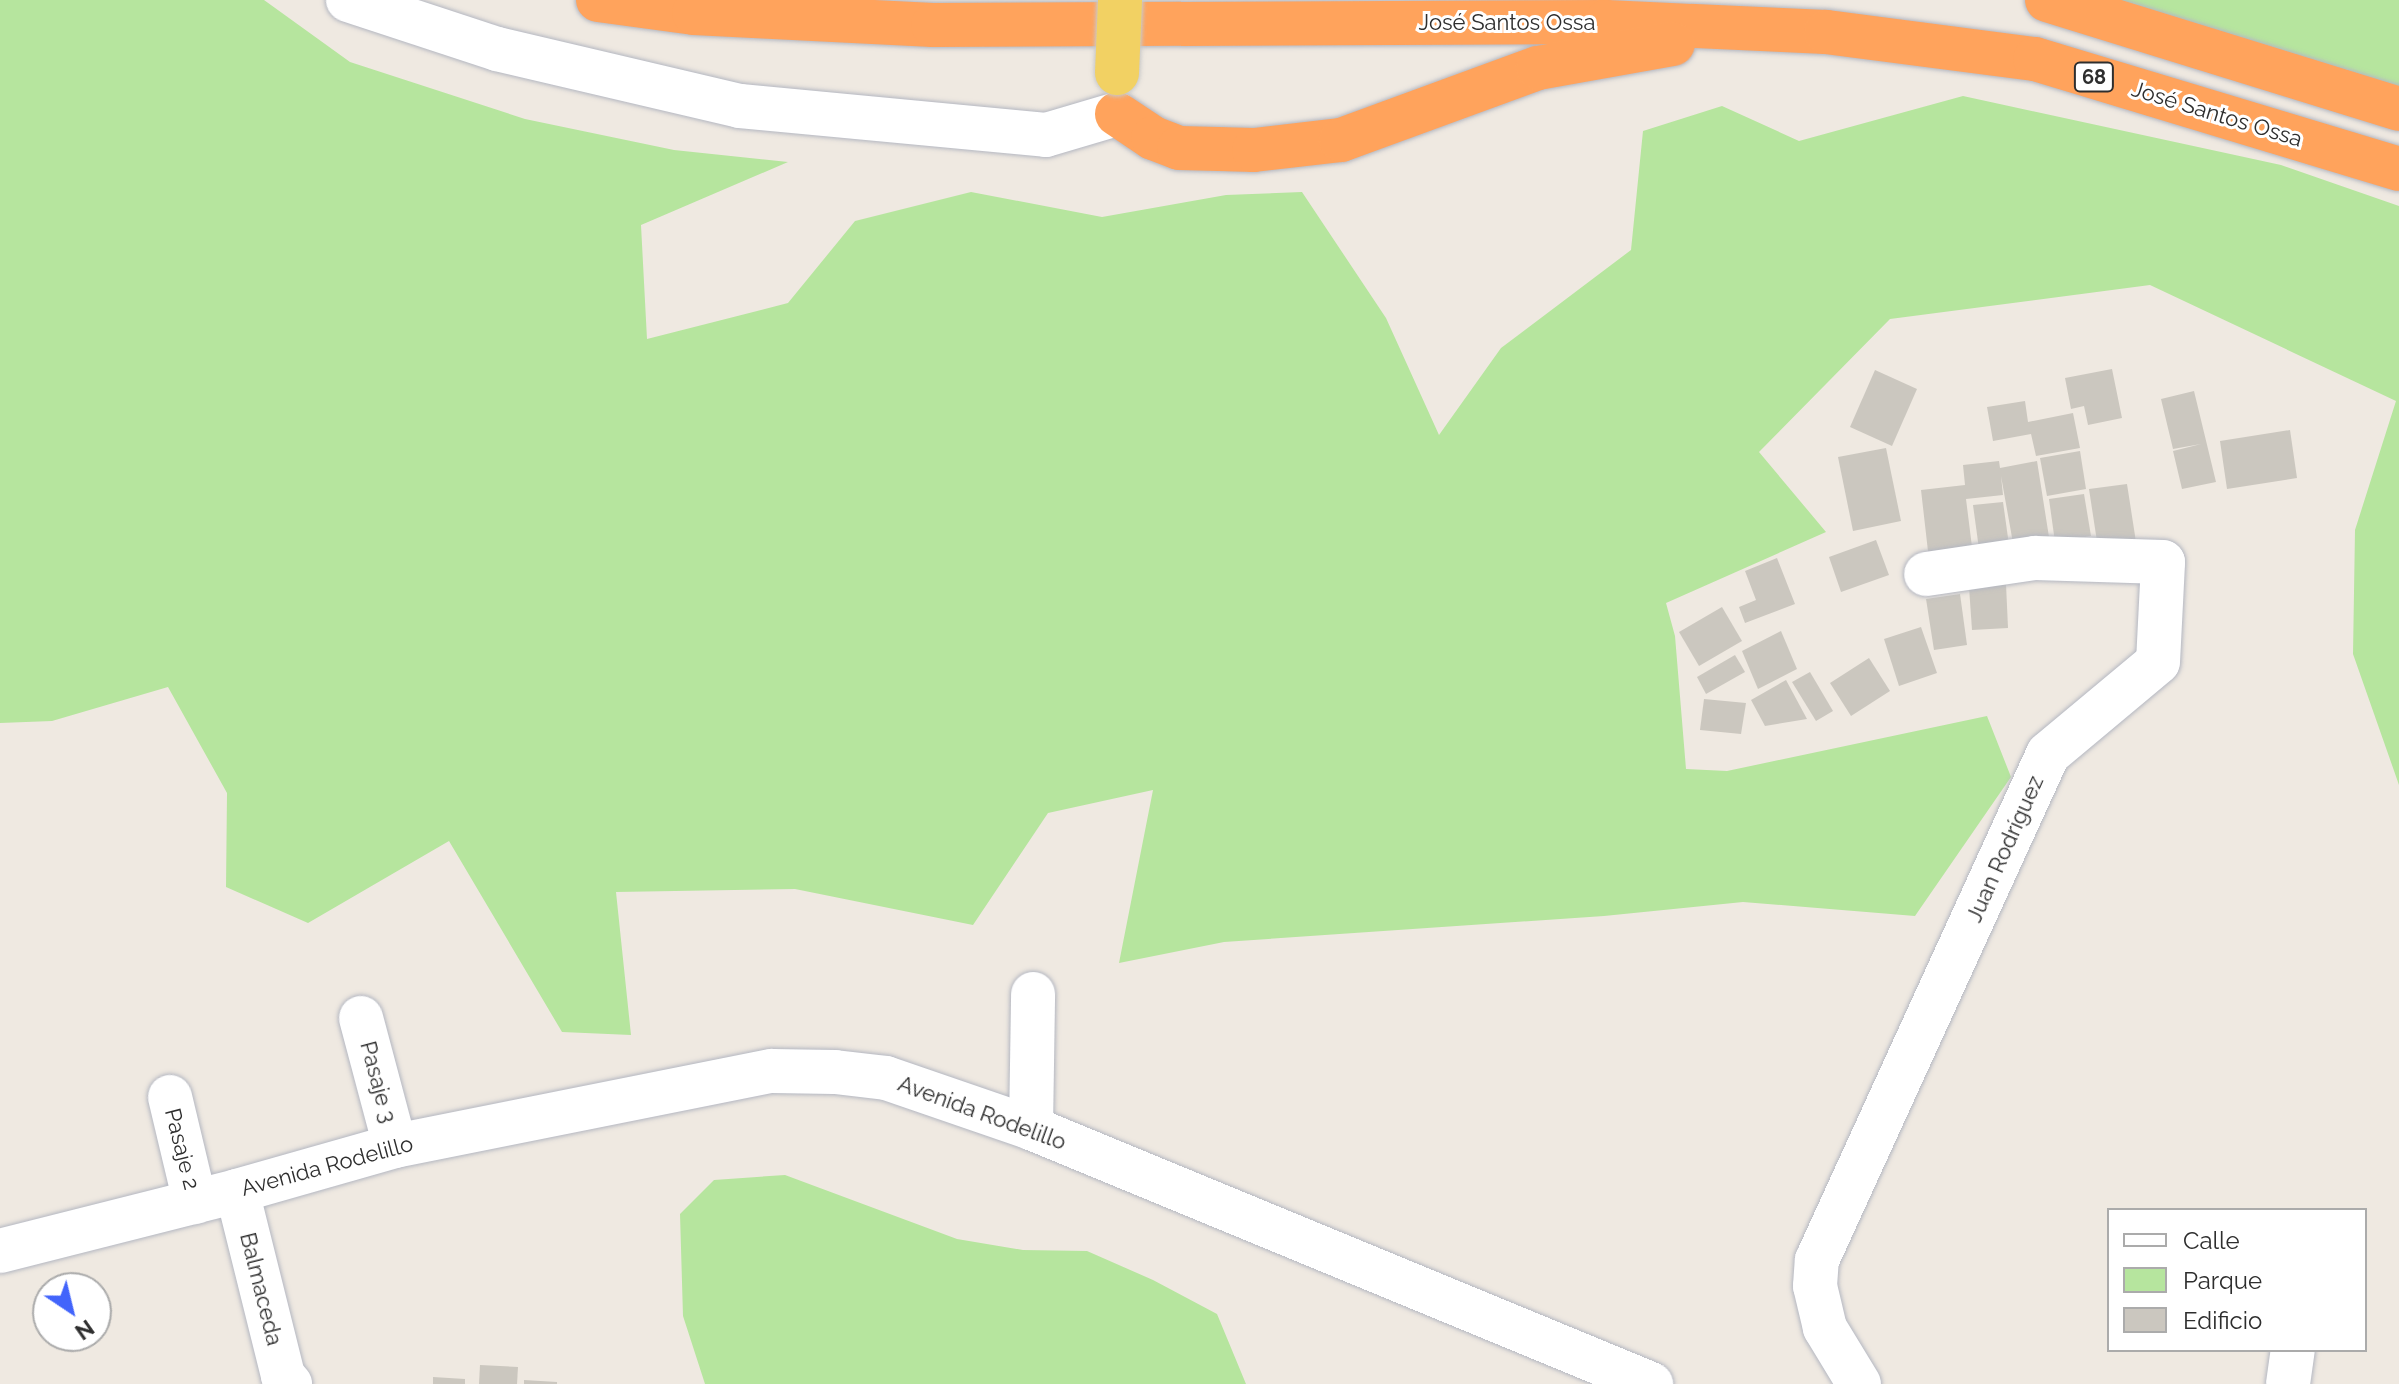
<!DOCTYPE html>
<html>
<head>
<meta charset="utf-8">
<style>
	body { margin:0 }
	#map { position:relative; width:2399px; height:1384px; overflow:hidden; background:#efe9e1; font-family:Raleway,sans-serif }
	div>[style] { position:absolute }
	.green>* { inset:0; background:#b6e59e }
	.building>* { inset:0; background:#cbc7bf }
	.roads { filter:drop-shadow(0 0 2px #b4b7c1) drop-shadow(0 0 2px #b4b7c1) }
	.minor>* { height:44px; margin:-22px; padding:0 22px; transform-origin:22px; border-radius:22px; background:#fff }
	.highway>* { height:44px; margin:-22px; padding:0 22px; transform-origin:22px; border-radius:22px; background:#ffa35c }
	.bridges { filter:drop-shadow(0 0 2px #c9c9c9) drop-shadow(0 0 2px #c9c9c9) }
	.major-bridge>* { height:44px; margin:-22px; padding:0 22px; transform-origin:22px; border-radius:22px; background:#f2d163 }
	span { translate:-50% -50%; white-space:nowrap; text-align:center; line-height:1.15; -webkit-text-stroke:6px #fff; paint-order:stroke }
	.shield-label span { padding:2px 6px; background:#fff; border:2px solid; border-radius:6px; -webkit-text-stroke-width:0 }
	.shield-label { font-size:20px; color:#2e2e2e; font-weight:700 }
	.street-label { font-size:22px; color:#2e2e2e }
	.legend { position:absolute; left:2107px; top:1208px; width:260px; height:144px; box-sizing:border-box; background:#fff; border:2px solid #ababab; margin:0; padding:10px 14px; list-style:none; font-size:24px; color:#2e2e2e }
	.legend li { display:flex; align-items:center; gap:16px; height:40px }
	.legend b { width:40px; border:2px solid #ababab }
	.north { position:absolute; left:32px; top:1272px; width:80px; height:80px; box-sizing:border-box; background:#fff; border:2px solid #ababab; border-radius:50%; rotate:145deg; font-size:22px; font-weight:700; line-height:32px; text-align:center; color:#2e2e2e }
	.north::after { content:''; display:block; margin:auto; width:28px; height:36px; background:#4264fb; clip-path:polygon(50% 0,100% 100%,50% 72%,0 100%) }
</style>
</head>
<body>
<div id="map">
	<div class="green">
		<div style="clip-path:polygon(0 0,264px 0,350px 62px,525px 119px,674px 150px,788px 162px,641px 225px,647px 339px,788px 303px,855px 221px,971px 192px,1102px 217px,1226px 195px,1302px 192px,1386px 318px,1439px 435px,1501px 348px,1631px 250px,1643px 131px,1722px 106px,1799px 141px,1963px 96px,2281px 165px,2399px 206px,2399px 785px,2353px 654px,2355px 530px,2396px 401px,2150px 285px,1890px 319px,1759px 452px,1826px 532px,1666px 603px,1675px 636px,1686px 769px,1727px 771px,1987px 716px,2011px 777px,1915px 916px,1743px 902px,1604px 916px,1224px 942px,1119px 963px,1153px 790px,1048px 813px,973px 925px,795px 889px,616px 892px,631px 1035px,562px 1032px,449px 841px,308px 923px,226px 887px,227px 793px,168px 687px,52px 721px,0 723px)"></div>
		<div style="clip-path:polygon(2095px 0,2399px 0,2399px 92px)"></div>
		<div style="clip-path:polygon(785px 1175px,957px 1239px,1023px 1250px,1087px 1251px,1153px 1280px,1217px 1314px,1246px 1384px,705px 1384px,683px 1316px,680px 1214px,714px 1180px)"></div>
	</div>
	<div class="building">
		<div style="clip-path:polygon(2112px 369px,2122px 418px,2088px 425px,2084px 406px,2071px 409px,2065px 378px)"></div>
		<div style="clip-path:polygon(1875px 370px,1917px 389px,1892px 446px,1850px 427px)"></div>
		<div style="clip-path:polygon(2194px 391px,2216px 482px,2182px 489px,2173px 451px,2201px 444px,2173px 449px,2161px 399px)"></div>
		<div style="clip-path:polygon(2025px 401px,2028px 422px,2073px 413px,2080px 448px,2036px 456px,2031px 434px,1993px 441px,1987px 407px)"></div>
		<div style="clip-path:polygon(2290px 430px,2297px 478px,2227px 489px,2220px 441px)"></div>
		<div style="clip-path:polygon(1886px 448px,1901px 521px,1853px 531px,1838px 457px)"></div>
		<div style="clip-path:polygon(2080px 451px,2086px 489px,2047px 496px,2040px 458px)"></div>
		<div style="clip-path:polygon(1999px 461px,2000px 468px,2037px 461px,2049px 537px,2013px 543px,2001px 476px,2003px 495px,1966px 499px,1973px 555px,1929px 560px,1921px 490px,1965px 485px,1963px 465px)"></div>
		<div style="clip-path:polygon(2127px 484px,2136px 542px,2098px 548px,2089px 489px)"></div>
		<div style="clip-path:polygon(2084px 494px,2091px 536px,2055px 542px,2049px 499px)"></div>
		<div style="clip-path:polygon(2003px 502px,2009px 545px,1979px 549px,1973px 505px)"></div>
		<div style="clip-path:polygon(1876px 540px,1889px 575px,1841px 592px,1829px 557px)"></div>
		<div style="clip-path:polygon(1777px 558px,1795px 604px,1745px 623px,1739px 607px,1756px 600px,1745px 571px)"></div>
		<div style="clip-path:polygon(2006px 584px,2008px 628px,1972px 630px,1969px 587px)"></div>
		<div style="clip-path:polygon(1960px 594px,1967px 645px,1934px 650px,1926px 599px)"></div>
		<div style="clip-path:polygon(1722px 607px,1742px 641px,1699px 666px,1679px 632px)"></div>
		<div style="clip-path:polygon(1921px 627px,1937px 673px,1899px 686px,1884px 639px)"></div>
		<div style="clip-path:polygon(1781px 631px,1797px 669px,1758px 689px,1742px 651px)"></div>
		<div style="clip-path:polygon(1735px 655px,1745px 672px,1706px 694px,1697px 677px)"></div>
		<div style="clip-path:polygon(1869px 658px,1890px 691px,1851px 716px,1830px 683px)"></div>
		<div style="clip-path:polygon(1810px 672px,1833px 711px,1816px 721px,1792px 682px)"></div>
		<div style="clip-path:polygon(1786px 680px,1807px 719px,1765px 726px,1751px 700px)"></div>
		<div style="clip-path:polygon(1704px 699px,1746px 703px,1741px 734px,1700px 730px)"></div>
		<div style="clip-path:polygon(480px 1365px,518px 1367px,517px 1384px,479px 1384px)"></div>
		<div style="clip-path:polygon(433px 1377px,465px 1379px,465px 1384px,433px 1384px)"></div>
		<div style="clip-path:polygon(524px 1380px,557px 1382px,557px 1384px,524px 1384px)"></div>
	</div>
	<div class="roads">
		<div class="minor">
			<div style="left:348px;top:0;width:157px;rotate:18.2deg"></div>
			<div style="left:497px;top:49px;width:250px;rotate:13.2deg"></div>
			<div style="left:740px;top:106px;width:307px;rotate:5.4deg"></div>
			<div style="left:1046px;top:135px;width:74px;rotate:-16.5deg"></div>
			<div style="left:361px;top:1018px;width:132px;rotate:75.1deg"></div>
			<div style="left:170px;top:1097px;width:108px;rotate:76.6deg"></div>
			<div style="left:1031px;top:1128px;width:134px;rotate:-89.1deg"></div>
			<div style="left:237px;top:1191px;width:191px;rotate:76deg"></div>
			<div style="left:283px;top:1376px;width:11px;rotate:49deg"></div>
			<div style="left:0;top:1251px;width:244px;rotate:-14.2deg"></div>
			<div style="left:237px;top:1191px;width:164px;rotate:-15.9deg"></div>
			<div style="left:395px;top:1146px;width:384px;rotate:-11.3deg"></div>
			<div style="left:772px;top:1071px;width:63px;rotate:0.9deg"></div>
			<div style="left:835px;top:1072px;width:51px;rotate:6.7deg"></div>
			<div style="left:886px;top:1078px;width:153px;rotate:19deg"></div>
			<div style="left:1031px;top:1128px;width:671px;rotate:22.44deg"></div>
			<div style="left:1859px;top:1384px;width:66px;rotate:-121.3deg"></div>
			<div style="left:1825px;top:1328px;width:43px;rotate:-103.4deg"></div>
			<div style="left:1815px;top:1286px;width:26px;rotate:-86deg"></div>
			<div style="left:1817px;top:1260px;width:556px;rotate:-65.46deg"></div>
			<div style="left:2048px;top:754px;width:143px;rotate:-39.9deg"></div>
			<div style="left:2158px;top:662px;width:100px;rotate:-87.1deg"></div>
			<div style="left:2163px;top:562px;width:128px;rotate:-178.2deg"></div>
			<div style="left:2035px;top:558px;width:110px;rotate:171.6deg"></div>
			<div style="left:2288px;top:1384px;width:34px;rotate:-82deg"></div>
		</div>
		<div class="highway">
			<div style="left:598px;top:0;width:97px;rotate:7.7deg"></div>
			<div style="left:694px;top:13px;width:239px;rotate:2.9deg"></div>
			<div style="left:933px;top:25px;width:673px;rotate:-0.26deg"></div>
			<div style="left:1606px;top:22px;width:220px;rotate:2.6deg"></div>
			<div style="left:1826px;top:32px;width:211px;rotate:7.4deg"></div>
			<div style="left:2035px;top:59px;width:380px;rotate:16.8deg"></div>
			<div style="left:2047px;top:0;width:368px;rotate:17.2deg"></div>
			<div style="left:1117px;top:114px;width:43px;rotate:33.7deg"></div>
			<div style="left:1153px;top:138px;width:28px;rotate:21deg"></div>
			<div style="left:1179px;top:148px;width:75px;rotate:1.5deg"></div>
			<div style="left:1254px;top:150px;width:88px;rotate:-6.6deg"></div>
			<div style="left:1341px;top:140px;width:210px;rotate:-20.1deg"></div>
			<div style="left:1538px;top:68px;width:137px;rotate:-10.1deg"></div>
		</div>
	</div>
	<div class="bridges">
		<div class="major-bridge">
			<div style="left:1117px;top:73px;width:73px;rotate:-87.6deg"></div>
		</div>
	</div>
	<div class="shield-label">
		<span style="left:2094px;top:77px">68</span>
	</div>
	<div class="street-label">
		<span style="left:1507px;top:23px">José Santos Ossa</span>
		<span style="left:2217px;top:114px;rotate:17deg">José Santos Ossa</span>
		<span style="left:2005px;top:849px;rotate:-66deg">Juan Rodríguez</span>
		<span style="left:378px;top:1082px;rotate:75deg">Pasaje 3</span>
		<span style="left:982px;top:1113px;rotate:20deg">Avenida Rodelillo</span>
		<span style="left:182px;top:1149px;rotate:76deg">Pasaje 2</span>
		<span style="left:327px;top:1166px;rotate:-15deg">Avenida Rodelillo</span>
		<span style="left:261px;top:1289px;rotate:76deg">Balmaceda</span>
	</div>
	<ul class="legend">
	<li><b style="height:10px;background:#fff"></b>Calle</li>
	<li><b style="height:22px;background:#b6e59e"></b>Parque</li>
	<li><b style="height:22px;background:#cbc7bf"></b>Edificio</li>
	</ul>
	<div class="north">N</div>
</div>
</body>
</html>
